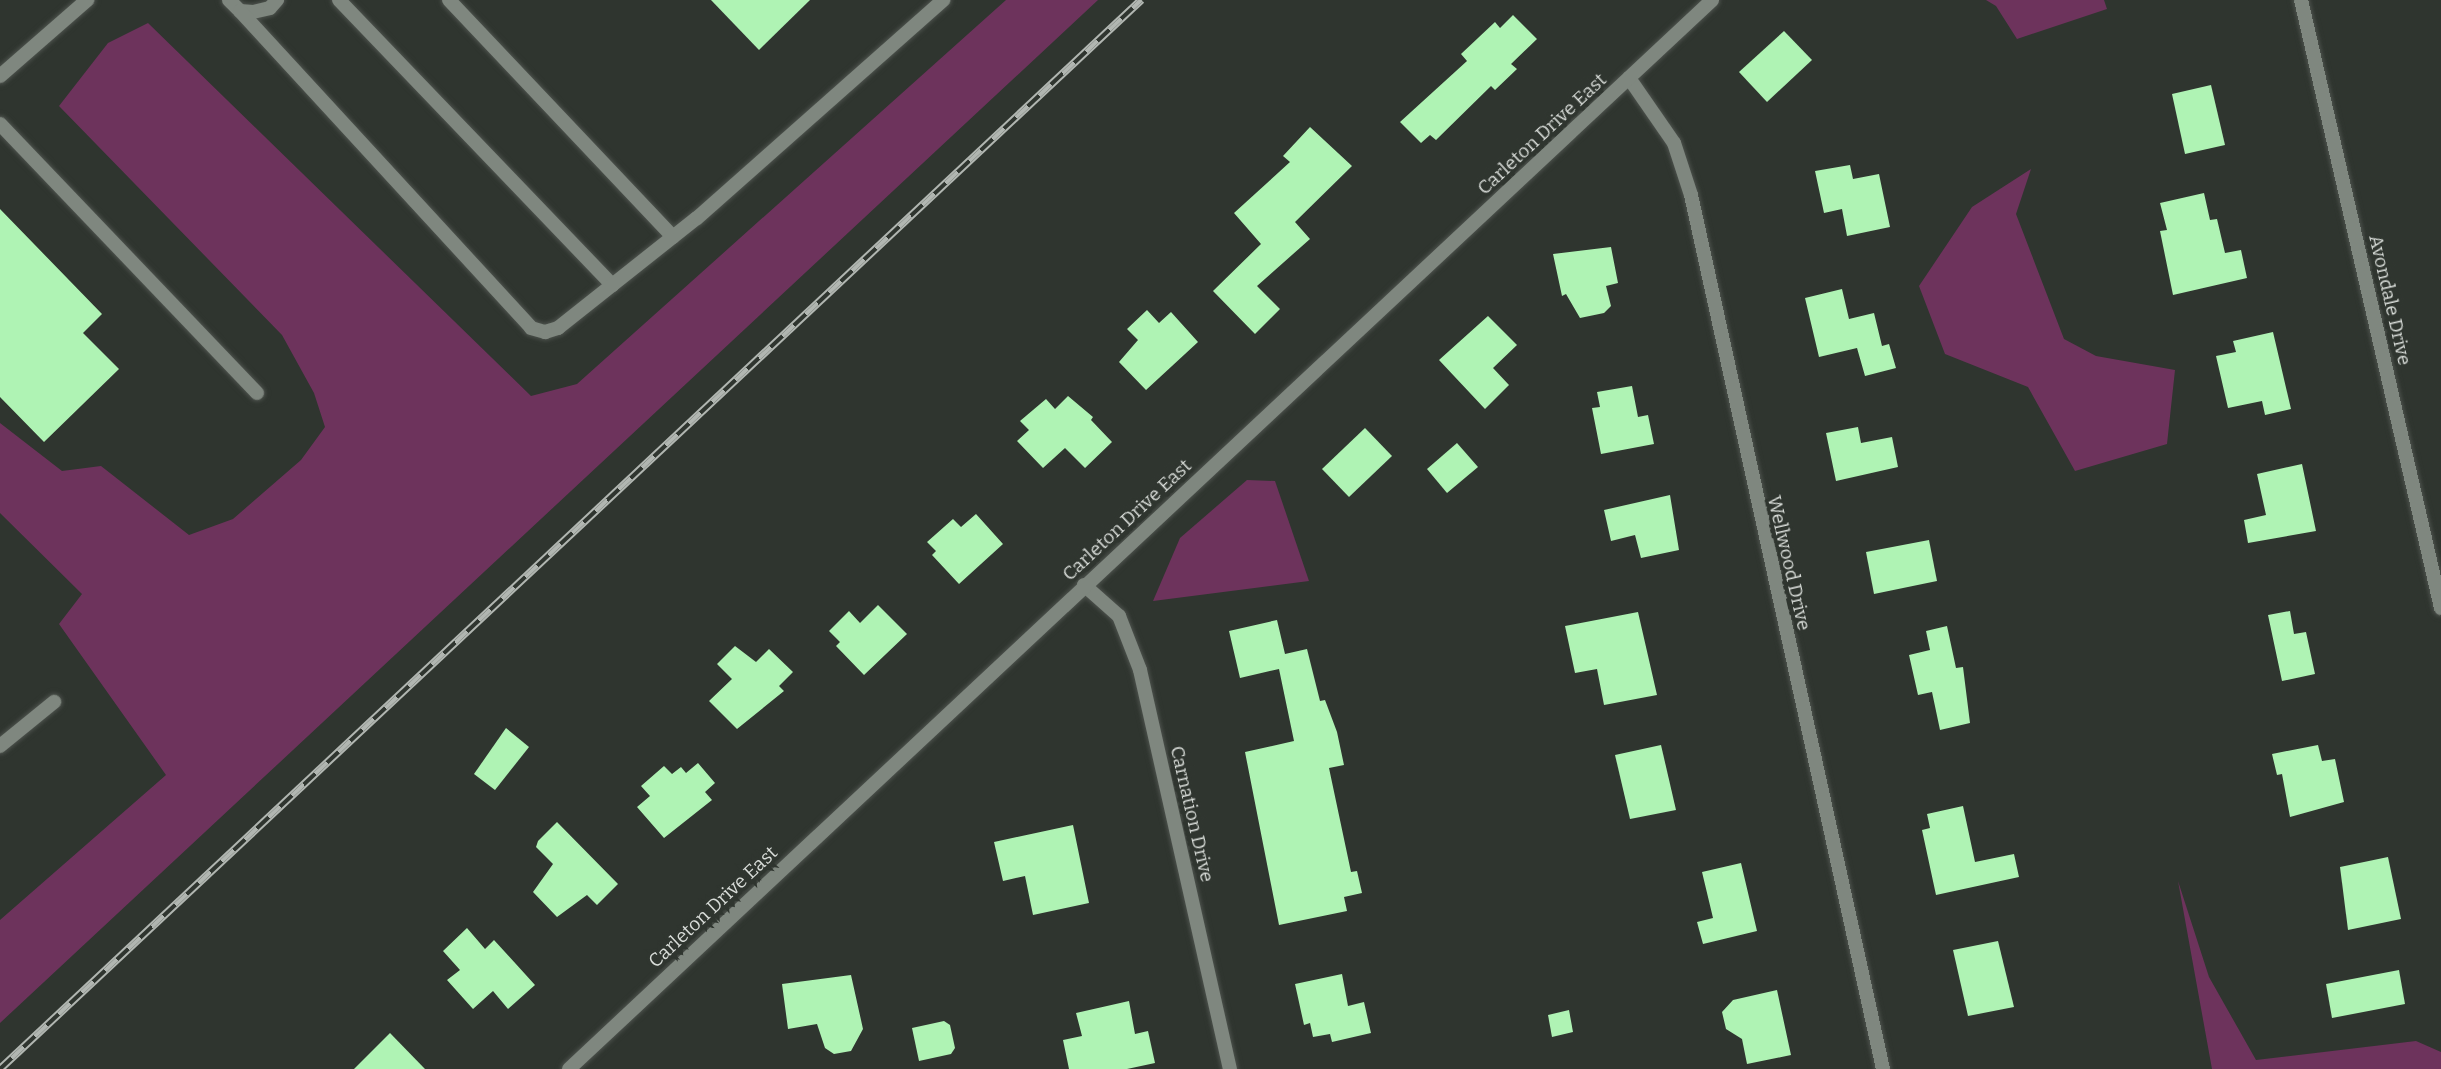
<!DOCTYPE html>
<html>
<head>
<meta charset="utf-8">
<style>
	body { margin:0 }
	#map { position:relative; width:2441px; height:1069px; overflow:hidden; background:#2f352f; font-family:Bitter,serif }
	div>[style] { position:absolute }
	.green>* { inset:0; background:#6d335c }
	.building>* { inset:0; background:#aff3b4 }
	.roads { filter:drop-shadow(0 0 2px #4d524d) drop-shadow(0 0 2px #4d524d) }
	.lane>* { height:14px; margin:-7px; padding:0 7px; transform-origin:7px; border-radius:7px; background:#7f877f }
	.street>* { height:14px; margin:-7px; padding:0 7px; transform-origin:7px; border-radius:7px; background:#7f877f }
	.rail>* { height:8px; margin-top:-4px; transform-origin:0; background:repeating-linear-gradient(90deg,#2f352f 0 16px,#b1b6b1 0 32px); box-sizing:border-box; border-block:2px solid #b1b6b1 }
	span { translate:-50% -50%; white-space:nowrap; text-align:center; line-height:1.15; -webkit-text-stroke:7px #2f352f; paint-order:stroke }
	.street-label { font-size:19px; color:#d8dcd8 }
</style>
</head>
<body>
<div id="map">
	<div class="green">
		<div style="clip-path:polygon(1006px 0,1098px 0,0 1023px,0 920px,166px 775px,59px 624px,82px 594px,0 513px,0 423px,62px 471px,101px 466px,189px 535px,233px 519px,301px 460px,325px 427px,314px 393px,282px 335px,59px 106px,108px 43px,148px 23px,531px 396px,577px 384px)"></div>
		<div style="clip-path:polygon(1986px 0,2104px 0,2107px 9px,2017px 39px,1996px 6px)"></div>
		<div style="clip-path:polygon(2031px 169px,2016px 214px,2064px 339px,2096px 356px,2175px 370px,2167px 444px,2075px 471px,2028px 387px,1945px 354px,1919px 286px,1972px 207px)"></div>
		<div style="clip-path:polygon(1247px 480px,1275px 481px,1309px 581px,1153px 601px,1180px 538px)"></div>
		<div style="clip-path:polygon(2178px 881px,2209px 977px,2256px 1060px,2416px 1041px,2441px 1052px,2441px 1069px,2212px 1069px)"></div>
	</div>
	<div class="building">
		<div style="clip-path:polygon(711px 0,810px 0,759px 50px)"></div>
		<div style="clip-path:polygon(1513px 15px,1537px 39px,1511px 64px,1517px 69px,1495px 90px,1491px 86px,1436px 140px,1430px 135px,1421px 143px,1400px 122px,1467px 61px,1461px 54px,1495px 22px,1500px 28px)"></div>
		<div style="clip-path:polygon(1784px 31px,1812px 60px,1767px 102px,1739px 72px)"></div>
		<div style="clip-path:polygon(2211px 85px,2225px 145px,2185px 154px,2172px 94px)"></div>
		<div style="clip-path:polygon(1310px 127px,1352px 166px,1295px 222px,1310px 239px,1257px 286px,1280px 309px,1255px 334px,1213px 291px,1261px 244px,1234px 213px,1290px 162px,1283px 156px)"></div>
		<div style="clip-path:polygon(1850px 165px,1853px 179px,1879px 174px,1890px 227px,1847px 236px,1842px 209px,1824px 213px,1815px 171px)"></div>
		<div style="clip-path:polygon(2204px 193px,2210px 220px,2217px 219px,2225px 253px,2241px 250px,2247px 278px,2173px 295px,2160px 231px,2167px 230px,2160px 203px)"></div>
		<div style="clip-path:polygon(0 209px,102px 314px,83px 333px,119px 369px,44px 442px,0 397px)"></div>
		<div style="clip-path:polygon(1611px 247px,1618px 283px,1606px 286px,1611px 306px,1604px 313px,1580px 318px,1566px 294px,1562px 296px,1553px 254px)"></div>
		<div style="clip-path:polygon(1842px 289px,1849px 319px,1874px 313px,1882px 346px,1889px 344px,1896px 368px,1865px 376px,1857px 348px,1819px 357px,1805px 298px)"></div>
		<div style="clip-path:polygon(1147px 310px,1159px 323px,1171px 312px,1198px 342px,1146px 390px,1119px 362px,1138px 340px,1127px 329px)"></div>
		<div style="clip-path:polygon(1488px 316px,1517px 345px,1493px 368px,1509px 385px,1485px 409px,1439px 360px)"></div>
		<div style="clip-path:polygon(2273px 332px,2291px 409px,2265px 415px,2262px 401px,2228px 408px,2216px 356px,2236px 352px,2233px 341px)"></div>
		<div style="clip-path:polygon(1632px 386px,1638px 417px,1648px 415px,1654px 444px,1601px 454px,1592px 408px,1600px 407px,1597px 392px)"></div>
		<div style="clip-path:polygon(1068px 396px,1093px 417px,1091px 420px,1112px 442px,1085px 468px,1065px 448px,1043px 468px,1017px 441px,1029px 430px,1020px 421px,1046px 399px,1055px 409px)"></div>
		<div style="clip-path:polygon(1858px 427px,1861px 443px,1892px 437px,1898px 467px,1836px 481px,1826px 433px)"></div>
		<div style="clip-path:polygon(1365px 428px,1392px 456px,1349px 497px,1322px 469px)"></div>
		<div style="clip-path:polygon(1457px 443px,1478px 467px,1447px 493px,1427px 469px)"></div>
		<div style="clip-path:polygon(2302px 464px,2316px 531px,2248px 543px,2244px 520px,2266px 515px,2257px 474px)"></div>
		<div style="clip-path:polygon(1670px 495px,1679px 550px,1641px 558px,1635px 535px,1611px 541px,1604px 510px)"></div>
		<div style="clip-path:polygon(976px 514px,1003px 544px,959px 584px,932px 555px,936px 551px,927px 542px,953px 519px,961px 527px)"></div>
		<div style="clip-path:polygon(1929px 540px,1937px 581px,1874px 594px,1866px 552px)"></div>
		<div style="clip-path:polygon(878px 605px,907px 634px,864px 675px,836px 646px,840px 642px,829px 631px,849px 611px,860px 623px)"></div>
		<div style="clip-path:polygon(2290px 611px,2294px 634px,2306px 632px,2315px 674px,2282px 681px,2268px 615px)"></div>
		<div style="clip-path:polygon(1638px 612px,1657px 695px,1604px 705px,1597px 669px,1575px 673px,1565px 626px)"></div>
		<div style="clip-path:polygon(1277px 620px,1285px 654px,1307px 649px,1320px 701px,1325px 700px,1337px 732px,1344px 765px,1329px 768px,1351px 872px,1357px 871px,1362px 893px,1344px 897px,1347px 911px,1279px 925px,1245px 752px,1294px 741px,1279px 669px,1240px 678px,1229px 631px)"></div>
		<div style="clip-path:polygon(1947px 626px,1956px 668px,1963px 667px,1970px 723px,1940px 730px,1932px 692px,1918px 695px,1909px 655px,1930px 650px,1926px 631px)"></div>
		<div style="clip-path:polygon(735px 646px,756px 662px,769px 649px,793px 672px,779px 686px,784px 691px,737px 729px,709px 701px,732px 679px,717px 664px)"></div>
		<div style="clip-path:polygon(506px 728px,529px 747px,495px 790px,474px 774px)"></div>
		<div style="clip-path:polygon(1661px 745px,1676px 810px,1630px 819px,1615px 755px)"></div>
		<div style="clip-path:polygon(2318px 745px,2322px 761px,2335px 759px,2344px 802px,2290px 817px,2282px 774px,2277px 775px,2272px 754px)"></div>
		<div style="clip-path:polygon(698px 763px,715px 783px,705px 792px,712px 800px,664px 838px,637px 807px,650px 796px,641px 786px,664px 766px,672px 774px,681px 767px,686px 773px)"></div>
		<div style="clip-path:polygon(1963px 806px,1975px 862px,2014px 854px,2019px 877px,1936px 895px,1922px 830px,1930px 828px,1927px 814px)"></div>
		<div style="clip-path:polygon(557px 822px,618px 884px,597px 905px,587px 895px,557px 917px,533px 892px,553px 864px,536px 847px,538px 841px)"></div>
		<div style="clip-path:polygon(1073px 825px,1089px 903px,1033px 915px,1025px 876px,1003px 881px,994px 842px)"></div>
		<div style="clip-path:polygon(2388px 857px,2401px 919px,2348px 930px,2340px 867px)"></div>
		<div style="clip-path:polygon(1741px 863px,1757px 931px,1703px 944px,1697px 922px,1713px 918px,1702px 872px)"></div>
		<div style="clip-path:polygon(467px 928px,485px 949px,494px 940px,535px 985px,508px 1009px,493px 991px,473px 1009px,447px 980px,460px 970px,443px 951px)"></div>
		<div style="clip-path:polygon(1998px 941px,2014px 1007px,1968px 1016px,1953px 950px)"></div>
		<div style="clip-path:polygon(2399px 970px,2405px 1004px,2332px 1018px,2326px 984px)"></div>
		<div style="clip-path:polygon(1342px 974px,1348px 1006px,1364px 1002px,1371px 1033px,1332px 1042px,1330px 1034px,1313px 1037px,1310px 1023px,1304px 1025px,1295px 984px)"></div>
		<div style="clip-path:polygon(851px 975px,863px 1029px,851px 1051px,834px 1054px,825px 1048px,817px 1024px,788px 1029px,782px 984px)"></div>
		<div style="clip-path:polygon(1777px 990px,1791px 1055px,1747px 1064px,1742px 1039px,1726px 1029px,1722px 1012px,1733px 1000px)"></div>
		<div style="clip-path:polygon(1129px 1001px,1135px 1034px,1148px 1031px,1155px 1063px,1127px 1069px,1069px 1069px,1063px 1040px,1082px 1036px,1076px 1013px)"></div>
		<div style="clip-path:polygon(1569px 1010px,1573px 1032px,1552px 1037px,1548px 1015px)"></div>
		<div style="clip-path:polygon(944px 1021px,950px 1025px,955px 1048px,951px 1054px,919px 1061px,912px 1028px)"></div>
		<div style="clip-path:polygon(390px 1033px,425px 1069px,354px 1069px)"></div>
	</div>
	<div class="roads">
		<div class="lane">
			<div style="left:229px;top:0;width:16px;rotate:45deg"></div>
			<div style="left:240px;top:11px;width:13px;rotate:4deg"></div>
			<div style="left:253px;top:12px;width:17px;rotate:-13deg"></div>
			<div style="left:270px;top:8px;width:11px;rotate:-49deg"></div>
			<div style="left:339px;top:0;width:395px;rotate:46.2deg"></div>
			<div style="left:449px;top:0;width:326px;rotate:46.6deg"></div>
			<div style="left:240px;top:11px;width:430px;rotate:47.4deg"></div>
			<div style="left:531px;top:328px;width:15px;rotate:16deg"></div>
			<div style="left:545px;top:332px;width:14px;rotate:-17deg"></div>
			<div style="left:558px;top:328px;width:177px;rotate:-38.4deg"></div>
			<div style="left:697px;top:218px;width:329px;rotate:-41.5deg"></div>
			<div style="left:0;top:124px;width:372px;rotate:46.3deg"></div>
			<div style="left:0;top:746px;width:70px;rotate:-39.2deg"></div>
		</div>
		<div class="street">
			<div style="left:2301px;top:0;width:624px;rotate:77.03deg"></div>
			<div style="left:0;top:76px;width:116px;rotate:-41.1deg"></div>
			<div style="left:1629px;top:78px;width:79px;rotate:55.3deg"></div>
			<div style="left:1674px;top:143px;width:55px;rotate:71.9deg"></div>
			<div style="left:1691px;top:195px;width:895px;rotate:77.61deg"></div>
			<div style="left:1084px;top:585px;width:47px;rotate:41.5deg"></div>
			<div style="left:1119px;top:616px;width:58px;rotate:68.7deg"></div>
			<div style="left:1140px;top:670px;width:409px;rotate:77.3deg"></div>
			<div style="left:569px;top:1069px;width:1565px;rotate:-43.08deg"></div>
		</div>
	</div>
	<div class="rail">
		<div style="left:0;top:1069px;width:1564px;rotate:-43.13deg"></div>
	</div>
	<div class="street-label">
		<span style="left:1542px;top:134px;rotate:-43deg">Carleton Drive East</span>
		<span style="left:2390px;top:300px;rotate:77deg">Avondale Drive</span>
		<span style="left:1127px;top:520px;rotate:-43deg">Carleton Drive East</span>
		<span style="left:1789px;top:563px;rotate:77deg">Wellwood Drive</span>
		<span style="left:1192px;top:814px;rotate:77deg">Carnation Drive</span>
		<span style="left:713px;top:907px;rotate:-43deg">Carleton Drive East</span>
	</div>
</div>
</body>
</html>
